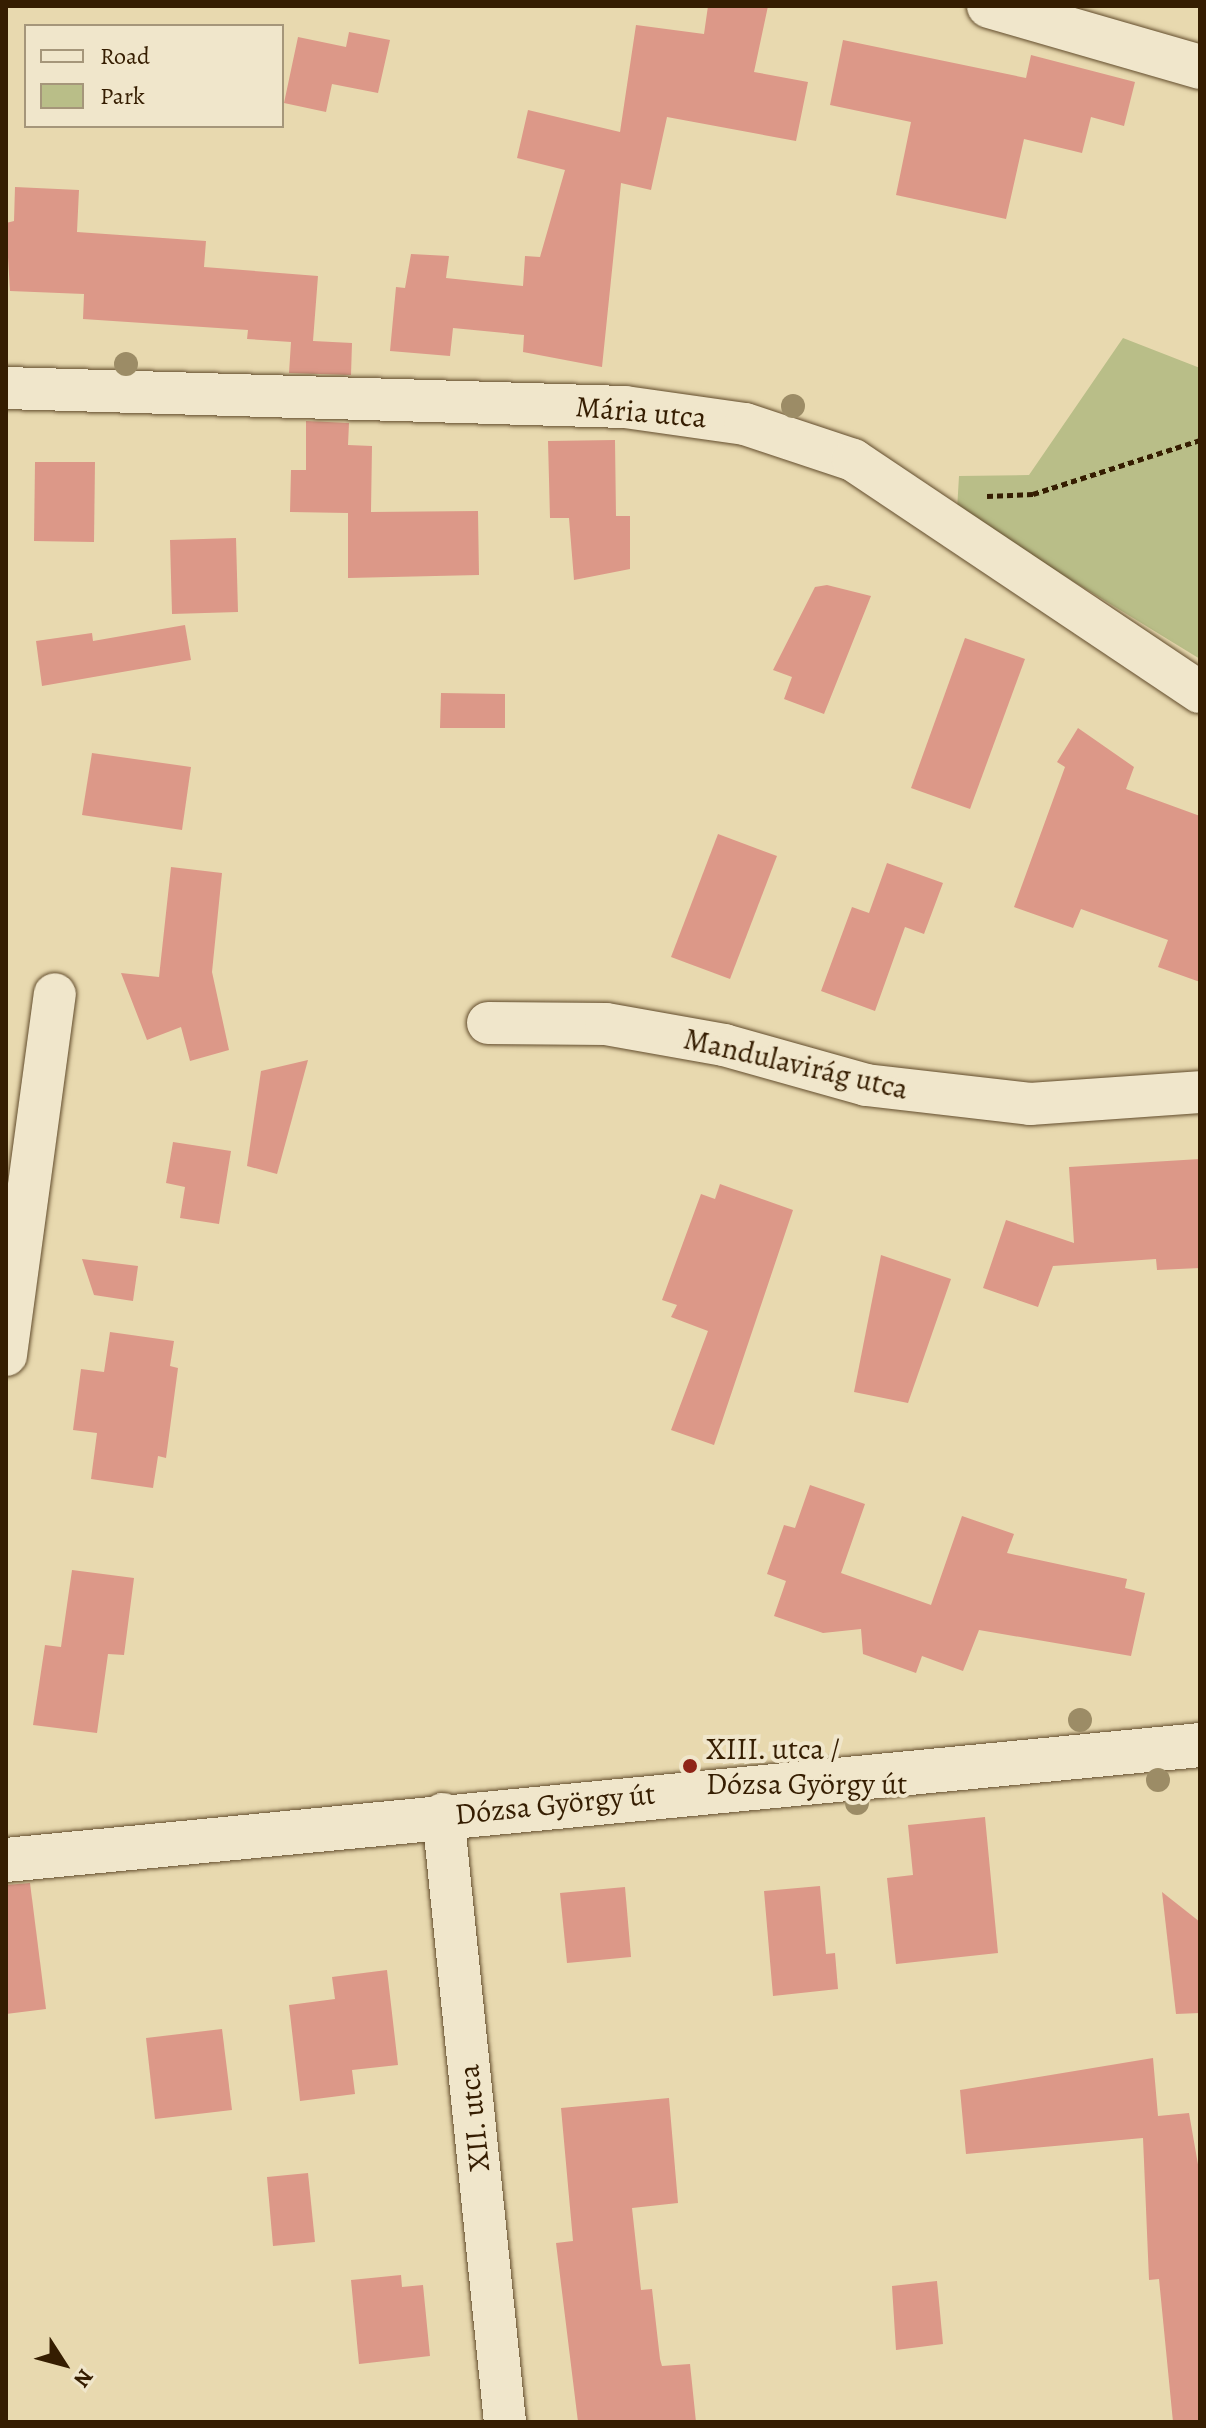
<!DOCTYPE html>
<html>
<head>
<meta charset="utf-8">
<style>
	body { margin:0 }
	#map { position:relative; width:1206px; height:2428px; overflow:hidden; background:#e8d9af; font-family:Alegreya,serif }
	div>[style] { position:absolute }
	.green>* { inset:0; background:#b9be88 }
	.building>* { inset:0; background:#dc9888 }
	.path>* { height:5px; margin-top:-2.5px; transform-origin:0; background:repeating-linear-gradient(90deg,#351d01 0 6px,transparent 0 10px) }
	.roads { filter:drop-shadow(0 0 2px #624c2c) drop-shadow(0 0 2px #624c2c) }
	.street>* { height:42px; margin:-21px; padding:0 21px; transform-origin:21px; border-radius:21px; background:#f0e6cb }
	.secondary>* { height:44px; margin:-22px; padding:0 22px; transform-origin:22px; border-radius:22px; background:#f0e6cb }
	.trees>* { width:24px; height:24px; margin:-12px; border-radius:50%; background:#9c8c66 }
	.dots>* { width:22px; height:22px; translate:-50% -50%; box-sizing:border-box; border:4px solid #f0e6cb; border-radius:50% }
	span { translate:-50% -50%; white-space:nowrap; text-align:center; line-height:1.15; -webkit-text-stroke:8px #f0e6cb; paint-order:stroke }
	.street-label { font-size:30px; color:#351d01 }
	.poi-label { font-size:30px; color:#351d01 }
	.left { translate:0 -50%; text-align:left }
	.frame { position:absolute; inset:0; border:8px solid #351d01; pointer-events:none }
	.legend { position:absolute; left:24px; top:24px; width:260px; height:104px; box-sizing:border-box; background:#f0e6cb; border:2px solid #a5967a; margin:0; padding:10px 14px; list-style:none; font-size:24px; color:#351d01 }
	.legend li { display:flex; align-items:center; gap:16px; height:40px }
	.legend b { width:40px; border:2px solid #a5967a }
	.north { position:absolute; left:24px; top:2324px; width:80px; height:80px; -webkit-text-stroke:6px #f0e6cb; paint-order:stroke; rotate:126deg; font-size:22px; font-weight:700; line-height:32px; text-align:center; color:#351d01 }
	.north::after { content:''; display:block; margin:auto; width:28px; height:36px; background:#351d01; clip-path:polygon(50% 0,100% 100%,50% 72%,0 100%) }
</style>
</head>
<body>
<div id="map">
	<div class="green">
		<div style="clip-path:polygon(1123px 338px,1200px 368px,1200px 659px,957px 510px,959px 476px,1029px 475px)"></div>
	</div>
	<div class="building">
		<div style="clip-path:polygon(708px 6px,768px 6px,754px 72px,808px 82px,796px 141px,667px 117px,651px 190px,621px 183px,602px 367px,523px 352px,524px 335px,453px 328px,450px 356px,390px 351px,396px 287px,405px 288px,411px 254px,449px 256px,446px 278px,523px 286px,525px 256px,540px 257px,565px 170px,517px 158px,528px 110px,620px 132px,636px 25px,704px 34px)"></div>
		<div style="clip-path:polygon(349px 32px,390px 40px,378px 93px,332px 84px,326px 112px,284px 103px,298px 37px,346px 47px)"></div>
		<div style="clip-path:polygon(843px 40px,1026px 78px,1031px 55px,1135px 82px,1124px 126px,1091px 117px,1082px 153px,1024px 139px,1006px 219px,896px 195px,911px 122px,830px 105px)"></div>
		<div style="clip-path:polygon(15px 187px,79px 190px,77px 232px,206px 241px,204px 267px,318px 276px,313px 341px,352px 343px,351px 375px,289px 373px,291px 342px,247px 339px,248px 330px,83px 319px,84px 294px,10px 291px,6px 223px,14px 221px)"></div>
		<div style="clip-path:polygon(306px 421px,349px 423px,348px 445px,372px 446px,371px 512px,478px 511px,479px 575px,348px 578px,348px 513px,290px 512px,291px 470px,306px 470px)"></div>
		<div style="clip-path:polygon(615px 440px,616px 516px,630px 516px,630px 569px,574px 580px,569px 518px,550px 518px,548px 441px)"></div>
		<div style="clip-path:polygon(35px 462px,95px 462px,94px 542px,34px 541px)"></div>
		<div style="clip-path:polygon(236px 538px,238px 612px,172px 614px,170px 540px)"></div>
		<div style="clip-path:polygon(827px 585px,871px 596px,824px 714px,784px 699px,792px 677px,773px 670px,815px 587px)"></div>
		<div style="clip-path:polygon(185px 625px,191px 660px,42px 686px,36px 641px,92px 633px,93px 641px)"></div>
		<div style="clip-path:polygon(965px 638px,1025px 659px,970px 809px,911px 788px)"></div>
		<div style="clip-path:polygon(441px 693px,505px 694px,505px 728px,440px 728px)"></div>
		<div style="clip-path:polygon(1078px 728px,1134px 767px,1126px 789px,1200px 816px,1200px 982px,1158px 967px,1168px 940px,1081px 909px,1073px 928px,1014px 907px,1065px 767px,1057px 762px)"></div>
		<div style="clip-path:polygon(92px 753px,191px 767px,182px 830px,82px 815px)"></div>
		<div style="clip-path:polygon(718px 834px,777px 856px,730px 979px,671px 957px)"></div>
		<div style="clip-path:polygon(887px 863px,943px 883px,924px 934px,905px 927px,875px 1011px,821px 991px,852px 907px,869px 913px)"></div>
		<div style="clip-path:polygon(171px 867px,222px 873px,212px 972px,229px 1050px,190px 1061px,181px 1027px,147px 1040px,121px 973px,159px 977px)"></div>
		<div style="clip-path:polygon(308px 1060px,277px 1174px,247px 1166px,261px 1071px)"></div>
		<div style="clip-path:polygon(173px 1142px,231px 1151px,219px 1224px,180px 1218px,185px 1187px,166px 1183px)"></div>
		<div style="clip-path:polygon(1200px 1159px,1200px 1268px,1157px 1270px,1156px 1259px,1053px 1266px,1038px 1307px,983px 1288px,1006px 1220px,1074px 1243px,1069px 1167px)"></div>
		<div style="clip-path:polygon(720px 1184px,793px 1210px,714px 1445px,671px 1430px,708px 1331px,671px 1317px,677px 1305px,662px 1300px,701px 1194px,715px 1199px)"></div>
		<div style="clip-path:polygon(881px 1255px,951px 1279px,908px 1403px,854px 1392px)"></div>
		<div style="clip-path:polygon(82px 1259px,138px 1266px,133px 1301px,94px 1295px)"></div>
		<div style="clip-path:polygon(110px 1332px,174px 1341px,170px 1366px,178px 1368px,166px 1458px,158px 1456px,153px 1488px,91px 1479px,97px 1433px,73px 1430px,81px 1369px,104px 1372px)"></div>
		<div style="clip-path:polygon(810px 1485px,865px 1504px,841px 1573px,931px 1605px,962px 1516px,1014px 1534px,1007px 1553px,1127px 1579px,1125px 1588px,1145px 1593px,1131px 1656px,979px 1630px,963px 1671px,922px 1656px,916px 1673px,863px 1654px,861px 1629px,823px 1633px,774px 1616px,786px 1581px,767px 1574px,784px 1525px,795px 1528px)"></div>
		<div style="clip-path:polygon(72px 1570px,134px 1578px,124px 1655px,108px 1654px,97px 1733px,33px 1725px,45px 1645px,61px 1647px)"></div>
		<div style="clip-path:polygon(985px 1817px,998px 1953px,896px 1964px,887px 1878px,913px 1875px,908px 1825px)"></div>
		<div style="clip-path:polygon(30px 1883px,46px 2009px,6px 2014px,6px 1885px)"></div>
		<div style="clip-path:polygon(820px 1886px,826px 1954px,835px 1953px,838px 1989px,773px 1996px,764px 1891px)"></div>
		<div style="clip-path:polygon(625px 1887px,631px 1957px,567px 1963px,560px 1893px)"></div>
		<div style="clip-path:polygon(1162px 1892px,1200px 1922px,1200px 2013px,1176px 2014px)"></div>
		<div style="clip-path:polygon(387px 1970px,398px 2065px,352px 2070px,355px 2094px,300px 2101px,289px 2005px,335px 1999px,332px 1977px)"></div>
		<div style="clip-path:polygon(222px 2029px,232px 2110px,155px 2119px,146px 2038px)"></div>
		<div style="clip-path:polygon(1153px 2058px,1158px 2116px,1189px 2113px,1200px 2176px,1200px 2422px,1173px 2422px,1159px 2279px,1149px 2280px,1143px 2138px,966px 2154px,960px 2090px)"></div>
		<div style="clip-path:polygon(669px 2098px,678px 2203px,632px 2208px,641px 2290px,652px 2289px,660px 2359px,662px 2366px,690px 2364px,696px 2422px,578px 2422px,556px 2243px,573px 2241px,561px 2108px)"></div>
		<div style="clip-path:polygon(308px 2173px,315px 2242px,273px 2246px,267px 2177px)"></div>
		<div style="clip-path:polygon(401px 2275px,402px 2287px,423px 2285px,430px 2356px,359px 2364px,351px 2280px)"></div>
		<div style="clip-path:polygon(937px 2281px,943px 2344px,896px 2350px,892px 2286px)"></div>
	</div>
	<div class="path">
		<div style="left:987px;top:496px;width:46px;rotate:-2.5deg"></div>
		<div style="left:1033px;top:494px;width:176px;rotate:-17.9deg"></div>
	</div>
	<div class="roads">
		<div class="street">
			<div style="left:6px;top:388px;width:619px;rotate:1.76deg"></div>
			<div style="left:625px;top:407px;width:121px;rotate:8.1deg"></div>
			<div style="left:745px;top:424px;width:114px;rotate:18.4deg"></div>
			<div style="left:853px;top:460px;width:417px;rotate:33.8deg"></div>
			<div style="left:488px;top:1023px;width:118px;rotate:0.5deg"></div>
			<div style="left:606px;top:1024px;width:120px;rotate:10.1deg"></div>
			<div style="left:724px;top:1045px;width:148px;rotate:15.7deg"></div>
			<div style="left:866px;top:1085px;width:165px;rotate:6.6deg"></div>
			<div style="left:1030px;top:1104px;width:170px;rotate:-4deg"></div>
			<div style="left:6px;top:1355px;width:364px;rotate:-82.3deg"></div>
			<div style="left:443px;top:1814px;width:611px;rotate:84.18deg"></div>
		</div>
		<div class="secondary">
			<div style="left:989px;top:6px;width:220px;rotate:16.1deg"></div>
			<div style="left:6px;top:1860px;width:1200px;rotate:-5.5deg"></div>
		</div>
	</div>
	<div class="trees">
		<div style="left:126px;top:364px"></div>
		<div style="left:793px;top:406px"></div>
		<div style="left:1080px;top:1720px"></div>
		<div style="left:1158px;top:1780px"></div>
		<div style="left:857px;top:1803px"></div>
	</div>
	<div class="dots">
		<div style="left:690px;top:1766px;background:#8f2418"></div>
	</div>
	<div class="street-label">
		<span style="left:641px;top:412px;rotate:5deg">Mária utca</span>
		<span style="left:796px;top:1064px;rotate:13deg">Mandulavirág utca</span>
		<span style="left:555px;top:1804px;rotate:-6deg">Dózsa György út</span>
		<span style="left:474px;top:2118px;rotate:-96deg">XII. utca</span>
	</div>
	<div class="poi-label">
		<span class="left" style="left:706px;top:1766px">XIII. utca /<br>Dózsa György út</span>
	</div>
	<div class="frame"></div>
	<ul class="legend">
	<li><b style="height:10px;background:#f0e6cb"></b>Road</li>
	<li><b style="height:22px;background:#b9be88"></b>Park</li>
	</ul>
	<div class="north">N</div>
</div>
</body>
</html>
